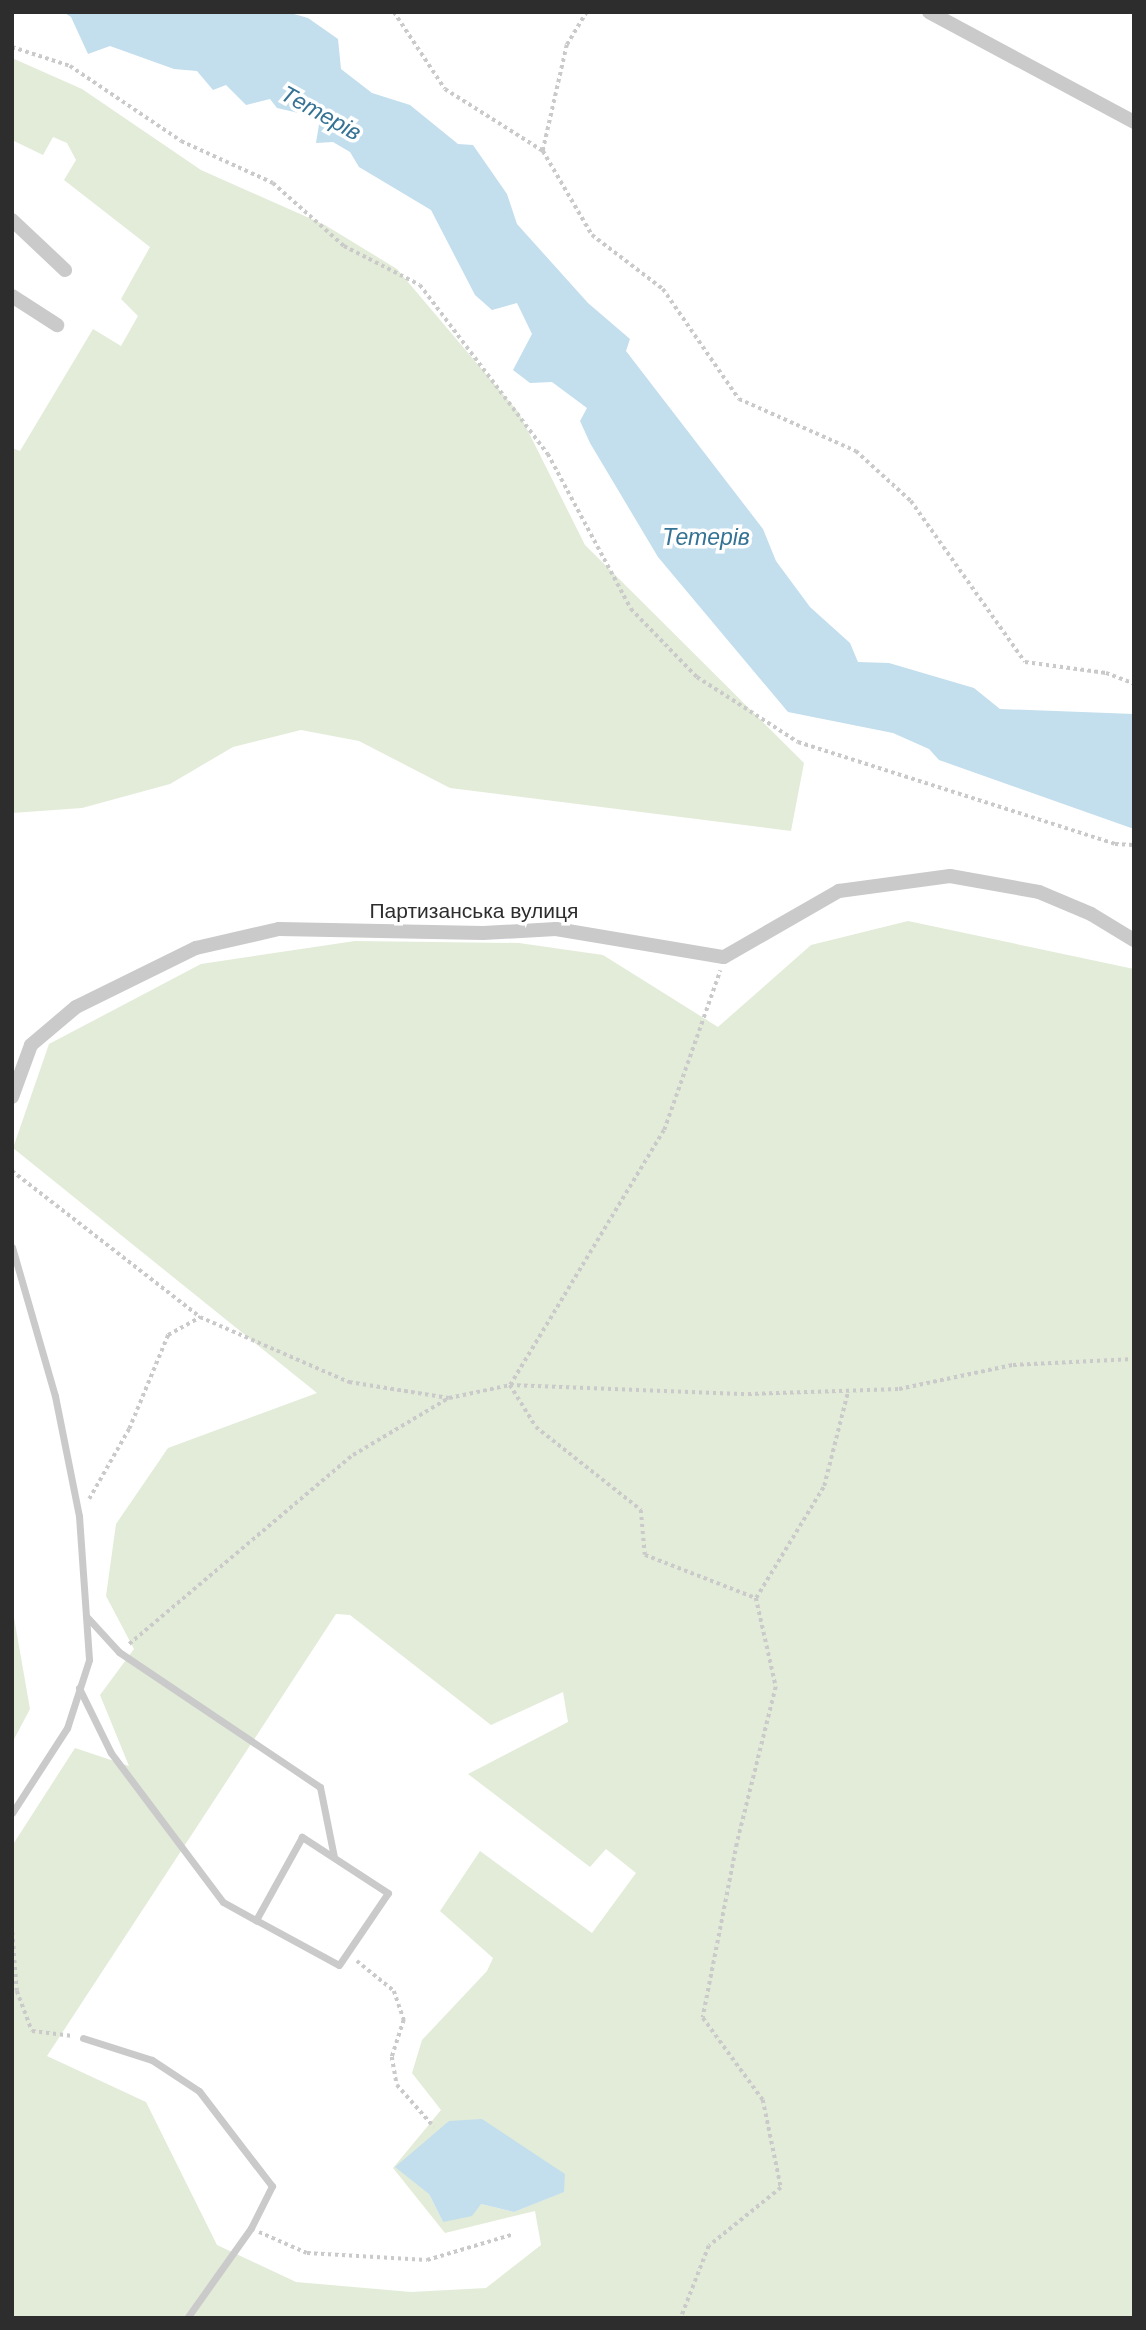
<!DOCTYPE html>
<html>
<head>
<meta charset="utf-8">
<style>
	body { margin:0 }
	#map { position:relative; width:1146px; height:2330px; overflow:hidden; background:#fff; font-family:Helvetica,sans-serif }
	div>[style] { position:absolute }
	.green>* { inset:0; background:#e3ecd9 }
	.water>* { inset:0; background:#c3deed }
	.path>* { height:3.5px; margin-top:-1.75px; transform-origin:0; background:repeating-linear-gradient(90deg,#cacaca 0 3.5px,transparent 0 7px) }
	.service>* { height:7px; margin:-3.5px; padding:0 3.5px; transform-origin:3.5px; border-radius:3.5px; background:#cacaca }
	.minor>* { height:14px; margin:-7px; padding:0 7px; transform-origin:7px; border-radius:7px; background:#cacaca }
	span { translate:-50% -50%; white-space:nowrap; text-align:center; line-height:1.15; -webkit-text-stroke:7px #fff; paint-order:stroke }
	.street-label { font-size:21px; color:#2d2d2d }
	.water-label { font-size:23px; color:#357294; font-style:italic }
	.frame { position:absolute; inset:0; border:14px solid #2d2d2d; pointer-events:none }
</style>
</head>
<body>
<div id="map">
	<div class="green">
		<div style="clip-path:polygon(12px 58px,82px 89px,201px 170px,325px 225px,397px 269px,519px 413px,585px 545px,804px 763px,791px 831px,450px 788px,359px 741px,301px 730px,233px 747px,170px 784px,82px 808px,12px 813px,12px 448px,20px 451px,93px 329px,121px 346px,138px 316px,121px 299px,150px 247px,64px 180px,76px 160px,67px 143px,53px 137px,43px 155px,12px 140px)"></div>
		<div style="clip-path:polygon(evenodd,908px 921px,1134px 969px,1134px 2318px,12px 2318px,12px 1846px,75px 1748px,129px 1766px,100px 1695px,134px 1649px,106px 1596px,116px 1524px,168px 1448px,317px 1393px,13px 1148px,49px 1044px,201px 964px,355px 941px,519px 943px,603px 955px,718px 1027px,811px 945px,908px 921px,336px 1614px,350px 1615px,491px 1725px,563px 1692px,568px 1722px,468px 1774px,590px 1867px,606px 1849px,636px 1873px,592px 1933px,480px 1851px,440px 1911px,493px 1958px,487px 1971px,422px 2040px,412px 2073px,441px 2110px,393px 2168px,445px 2233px,535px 2211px,541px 2245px,486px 2288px,411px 2292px,296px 2282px,217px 2245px,146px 2102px,47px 2056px,336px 1614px,908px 921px,563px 2192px,514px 2212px,481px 2204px,443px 2222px,429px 2194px,563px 2192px)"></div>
		<div style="clip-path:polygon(12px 1606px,30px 1709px,12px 1743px)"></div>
	</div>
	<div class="water">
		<div style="clip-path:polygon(63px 12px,287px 12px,308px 18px,338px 39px,341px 69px,372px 93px,410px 105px,458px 144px,473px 145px,507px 194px,517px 224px,588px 303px,630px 339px,626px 351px,763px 529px,776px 561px,810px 607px,850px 643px,858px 662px,889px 663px,974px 688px,1000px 709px,1134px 714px,1134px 829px,939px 760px,929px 749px,893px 733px,788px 712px,658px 557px,590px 443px,580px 421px,587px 408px,552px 382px,530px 383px,513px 370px,532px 334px,517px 303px,492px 310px,475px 295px,431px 210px,359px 167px,350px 152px,333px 142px,316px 143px,320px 118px,277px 108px,270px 99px,246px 105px,226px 85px,213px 90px,197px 71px,174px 69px,110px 46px,88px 54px,71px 17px)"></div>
		<div style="clip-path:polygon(482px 2119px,565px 2174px,564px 2192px,514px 2212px,481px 2204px,472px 2216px,443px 2222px,429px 2194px,395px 2167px,449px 2121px)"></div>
	</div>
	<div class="path">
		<div style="left:394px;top:12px;width:92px;rotate:56.5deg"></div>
		<div style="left:445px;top:89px;width:116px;rotate:32.3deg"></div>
		<div style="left:587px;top:12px;width:39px;rotate:121deg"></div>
		<div style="left:567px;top:45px;width:109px;rotate:102.8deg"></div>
		<div style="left:543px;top:151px;width:97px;rotate:59.7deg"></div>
		<div style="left:592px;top:235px;width:89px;rotate:37.3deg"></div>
		<div style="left:663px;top:289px;width:134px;rotate:55.4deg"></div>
		<div style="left:739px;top:399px;width:128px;rotate:24deg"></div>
		<div style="left:856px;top:451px;width:74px;rotate:42.3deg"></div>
		<div style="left:911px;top:501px;width:197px;rotate:54.7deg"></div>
		<div style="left:1025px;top:662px;width:82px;rotate:7.7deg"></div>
		<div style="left:1106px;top:673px;width:30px;rotate:21deg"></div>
		<div style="left:12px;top:47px;width:61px;rotate:18.1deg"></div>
		<div style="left:70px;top:66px;width:134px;rotate:34deg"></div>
		<div style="left:181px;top:141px;width:101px;rotate:24.5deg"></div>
		<div style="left:273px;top:183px;width:95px;rotate:41.6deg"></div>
		<div style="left:344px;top:246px;width:85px;rotate:27.2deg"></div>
		<div style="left:420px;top:285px;width:212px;rotate:52.9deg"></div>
		<div style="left:548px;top:454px;width:176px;rotate:61.8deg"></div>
		<div style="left:631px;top:609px;width:95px;rotate:45.9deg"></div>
		<div style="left:697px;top:677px;width:120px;rotate:32.8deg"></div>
		<div style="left:798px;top:742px;width:333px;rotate:17.8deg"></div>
		<div style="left:1115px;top:844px;width:19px;rotate:3deg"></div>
		<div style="left:12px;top:1171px;width:238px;rotate:37.8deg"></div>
		<div style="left:200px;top:1317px;width:163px;rotate:23.6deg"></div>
		<div style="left:349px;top:1382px;width:101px;rotate:9.1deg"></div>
		<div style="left:449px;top:1398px;width:62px;rotate:-12deg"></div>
		<div style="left:510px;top:1385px;width:238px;rotate:2.2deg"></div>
		<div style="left:748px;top:1394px;width:151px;rotate:-1.9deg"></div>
		<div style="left:899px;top:1389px;width:116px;rotate:-11.9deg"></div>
		<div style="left:1013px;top:1365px;width:121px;rotate:-2.8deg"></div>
		<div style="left:510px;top:1385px;width:49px;rotate:58.2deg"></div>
		<div style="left:536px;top:1427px;width:134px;rotate:38.3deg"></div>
		<div style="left:641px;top:1510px;width:45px;rotate:84.9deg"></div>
		<div style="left:645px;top:1555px;width:119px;rotate:21.2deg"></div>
		<div style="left:756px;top:1598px;width:91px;rotate:77.3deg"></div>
		<div style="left:776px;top:1687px;width:162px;rotate:104deg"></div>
		<div style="left:737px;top:1844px;width:177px;rotate:101.1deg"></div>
		<div style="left:703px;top:2018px;width:102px;rotate:53.8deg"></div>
		<div style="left:763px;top:2100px;width:90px;rotate:78.4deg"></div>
		<div style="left:781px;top:2188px;width:92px;rotate:141.1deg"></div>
		<div style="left:709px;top:2246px;width:77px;rotate:111.3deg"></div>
		<div style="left:510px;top:1385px;width:298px;rotate:-58.9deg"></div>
		<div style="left:664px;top:1130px;width:169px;rotate:-70.6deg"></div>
		<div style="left:89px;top:1499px;width:81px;rotate:-60.3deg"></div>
		<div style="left:129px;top:1429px;width:102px;rotate:-67.5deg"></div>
		<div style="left:168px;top:1335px;width:37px;rotate:-29deg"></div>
		<div style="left:756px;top:1598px;width:131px;rotate:-58.7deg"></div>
		<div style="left:824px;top:1486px;width:98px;rotate:-75.8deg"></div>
		<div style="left:129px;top:1644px;width:293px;rotate:-40.2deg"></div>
		<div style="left:353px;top:1455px;width:109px;rotate:-30.8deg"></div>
		<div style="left:12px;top:1925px;width:66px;rotate:85.7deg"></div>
		<div style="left:17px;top:1991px;width:43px;rotate:69.4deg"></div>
		<div style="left:32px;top:2031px;width:39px;rotate:7deg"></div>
		<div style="left:357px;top:1961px;width:48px;rotate:39deg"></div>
		<div style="left:394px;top:1991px;width:31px;rotate:71deg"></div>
		<div style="left:404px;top:2020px;width:39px;rotate:108deg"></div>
		<div style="left:392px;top:2057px;width:28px;rotate:80deg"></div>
		<div style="left:397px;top:2085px;width:56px;rotate:48.6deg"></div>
		<div style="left:259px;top:2232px;width:52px;rotate:23.6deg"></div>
		<div style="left:307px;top:2253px;width:120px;rotate:3.3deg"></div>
		<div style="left:427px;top:2260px;width:88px;rotate:-16.6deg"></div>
	</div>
	<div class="service">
		<div style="left:12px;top:1247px;width:155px;rotate:73.9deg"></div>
		<div style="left:55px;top:1396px;width:122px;rotate:78.7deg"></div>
		<div style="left:79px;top:1516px;width:144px;rotate:86deg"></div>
		<div style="left:89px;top:1660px;width:71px;rotate:107.9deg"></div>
		<div style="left:67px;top:1728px;width:101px;rotate:122.9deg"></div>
		<div style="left:87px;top:1617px;width:47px;rotate:47.6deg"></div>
		<div style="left:119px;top:1652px;width:242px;rotate:33.9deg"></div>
		<div style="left:320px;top:1787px;width:71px;rotate:78.7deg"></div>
		<div style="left:79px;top:1688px;width:72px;rotate:63.8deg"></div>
		<div style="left:111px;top:1753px;width:186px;rotate:53.1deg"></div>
		<div style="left:223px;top:1902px;width:38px;rotate:29deg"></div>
		<div style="left:256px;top:1920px;width:94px;rotate:28.5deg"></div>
		<div style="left:339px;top:1965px;width:87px;rotate:-55.8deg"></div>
		<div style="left:388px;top:1893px;width:103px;rotate:-146.9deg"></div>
		<div style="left:302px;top:1837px;width:95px;rotate:119deg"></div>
		<div style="left:83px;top:2038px;width:72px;rotate:17.7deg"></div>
		<div style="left:152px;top:2060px;width:56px;rotate:33.4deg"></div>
		<div style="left:199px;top:2091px;width:120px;rotate:52.5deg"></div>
		<div style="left:272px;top:2186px;width:47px;rotate:116.6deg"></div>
		<div style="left:251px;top:2228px;width:110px;rotate:125.4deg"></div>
	</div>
	<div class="minor">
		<div style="left:929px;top:12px;width:233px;rotate:28.2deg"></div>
		<div style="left:12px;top:220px;width:73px;rotate:43.3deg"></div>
		<div style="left:12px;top:296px;width:54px;rotate:32.8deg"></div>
		<div style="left:12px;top:1097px;width:55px;rotate:-69.9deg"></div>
		<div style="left:31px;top:1045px;width:59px;rotate:-40.2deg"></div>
		<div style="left:76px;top:1007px;width:134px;rotate:-26.2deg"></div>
		<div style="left:196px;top:948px;width:85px;rotate:-12.9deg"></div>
		<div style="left:279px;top:929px;width:204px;rotate:1.1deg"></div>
		<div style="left:483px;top:933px;width:73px;rotate:-3.1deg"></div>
		<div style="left:556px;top:929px;width:170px;rotate:9.5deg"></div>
		<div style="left:724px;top:957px;width:133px;rotate:-29.9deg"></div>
		<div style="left:839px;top:891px;width:112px;rotate:-7.7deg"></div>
		<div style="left:950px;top:876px;width:90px;rotate:10.2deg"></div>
		<div style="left:1039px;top:892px;width:56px;rotate:22.9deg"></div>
		<div style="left:1091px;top:914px;width:50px;rotate:31.2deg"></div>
	</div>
	<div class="street-label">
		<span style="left:474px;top:911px">Партизанська вулиця</span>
	</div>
	<div class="water-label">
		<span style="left:321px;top:113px;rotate:29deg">Тетерів</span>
		<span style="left:706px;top:537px">Тетерів</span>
	</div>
	<div class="frame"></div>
</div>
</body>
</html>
